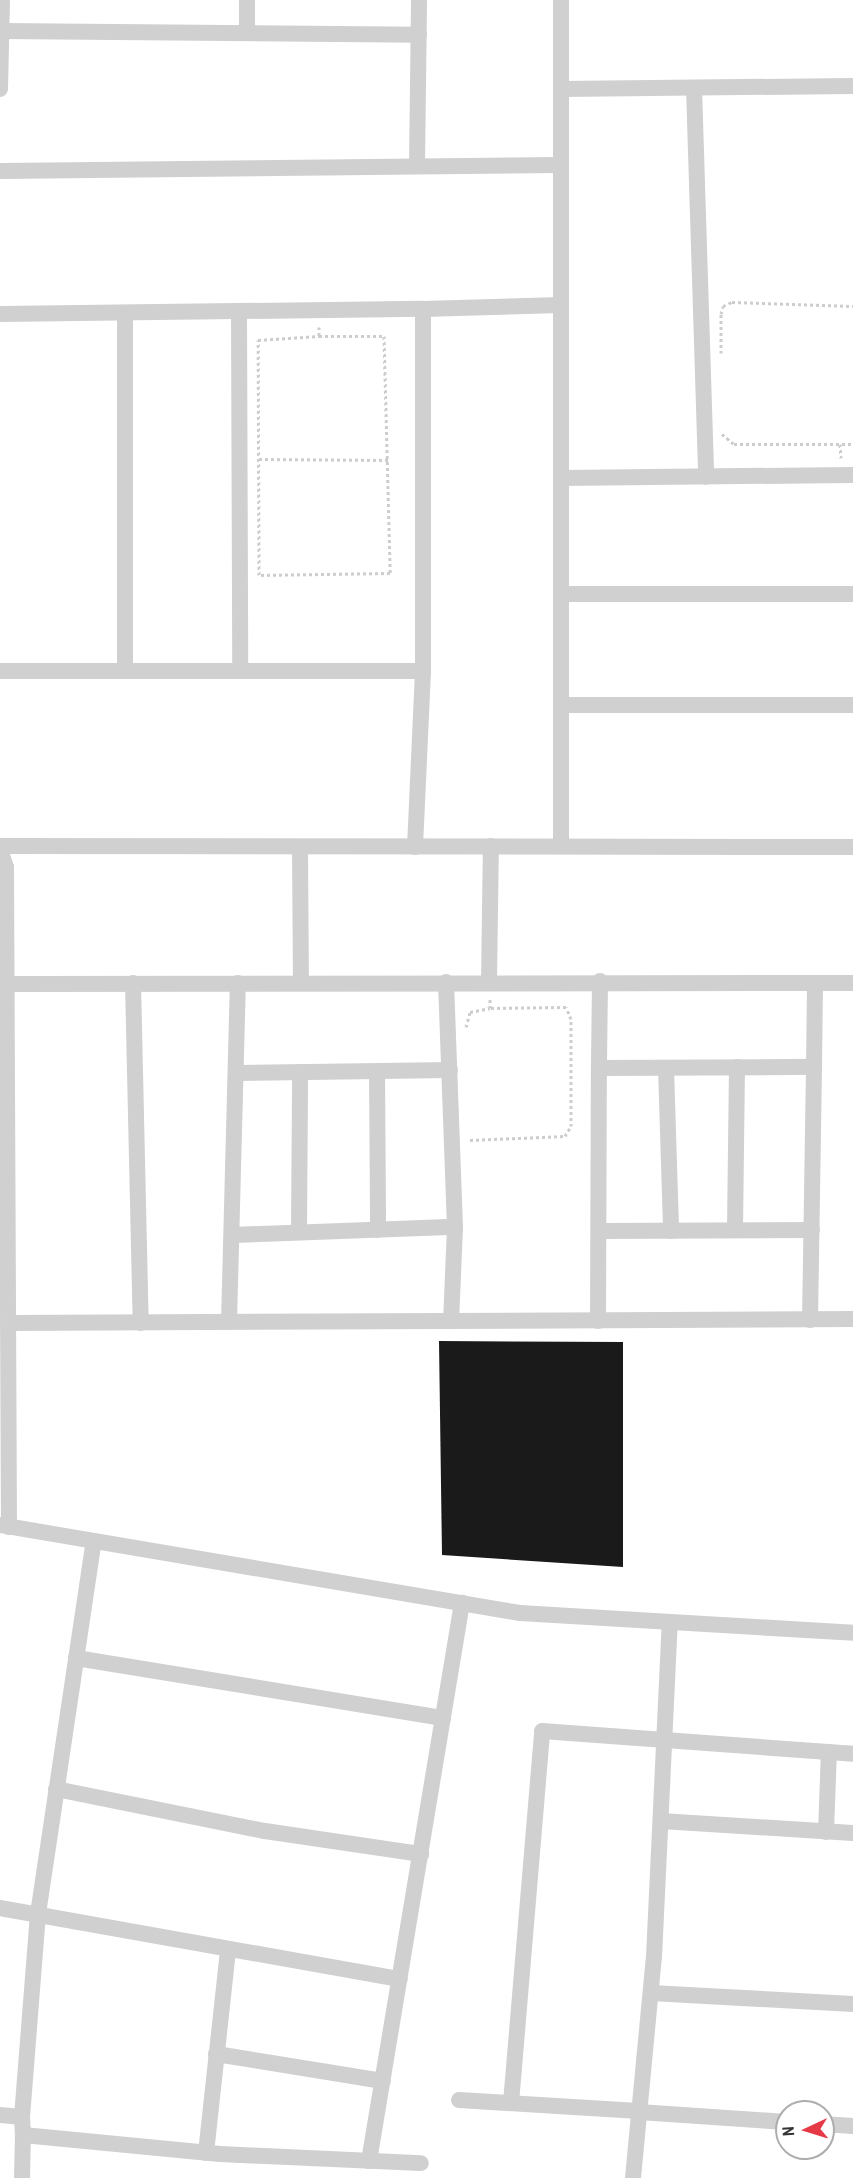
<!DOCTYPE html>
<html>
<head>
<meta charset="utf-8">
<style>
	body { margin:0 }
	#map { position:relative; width:853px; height:2178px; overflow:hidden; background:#fff; font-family:"Roboto Condensed",sans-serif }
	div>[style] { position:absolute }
	.building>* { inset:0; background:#1a1a1a }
	.path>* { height:3px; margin-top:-1.5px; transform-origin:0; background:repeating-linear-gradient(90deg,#cdcdcd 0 3px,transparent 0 6px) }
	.street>* { height:16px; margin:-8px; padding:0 8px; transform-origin:8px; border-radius:8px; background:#d0d0d0 }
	span { translate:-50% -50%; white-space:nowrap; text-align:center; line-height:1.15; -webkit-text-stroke:6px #fff; paint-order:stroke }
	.north { position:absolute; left:775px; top:2100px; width:60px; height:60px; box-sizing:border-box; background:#fff; border:2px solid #adadad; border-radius:50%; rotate:266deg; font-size:16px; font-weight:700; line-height:24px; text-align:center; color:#333 }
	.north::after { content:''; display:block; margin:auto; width:21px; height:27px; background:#e63946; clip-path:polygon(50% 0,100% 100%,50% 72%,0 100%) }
</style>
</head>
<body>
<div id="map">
	<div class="building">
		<div style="clip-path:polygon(439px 1341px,623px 1342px,623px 1567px,442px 1555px)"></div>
	</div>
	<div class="path">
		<div style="left:319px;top:327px;width:9px;rotate:90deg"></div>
		<div style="left:319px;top:336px;width:65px"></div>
		<div style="left:384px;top:336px;width:237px;rotate:88.5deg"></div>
		<div style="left:390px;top:573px;width:131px;rotate:179.1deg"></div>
		<div style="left:259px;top:575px;width:235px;rotate:-90.2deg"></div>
		<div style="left:258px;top:340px;width:61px;rotate:-3.8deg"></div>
		<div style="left:721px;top:353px;width:39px;rotate:-90deg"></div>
		<div style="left:721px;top:314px;width:8px;rotate:-76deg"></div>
		<div style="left:723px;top:306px;width:10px;rotate:-24deg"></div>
		<div style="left:732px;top:302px;width:121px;rotate:1.9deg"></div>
		<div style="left:722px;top:434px;width:16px;rotate:40deg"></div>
		<div style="left:734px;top:444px;width:119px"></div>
		<div style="left:840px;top:444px;width:14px;rotate:86deg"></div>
		<div style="left:259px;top:459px;width:129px;rotate:0.4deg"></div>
		<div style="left:466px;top:1027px;width:16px;rotate:-75deg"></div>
		<div style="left:470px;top:1012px;width:20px;rotate:-11deg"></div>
		<div style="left:490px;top:1008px;width:9px;rotate:-90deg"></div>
		<div style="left:470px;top:1140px;width:95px;rotate:-2.4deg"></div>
		<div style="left:565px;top:1136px;width:12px;rotate:-59deg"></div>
		<div style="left:571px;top:1126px;width:107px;rotate:-90deg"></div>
		<div style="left:571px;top:1019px;width:13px;rotate:-113deg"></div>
		<div style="left:566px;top:1007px;width:76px;rotate:179.2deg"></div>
	</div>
	<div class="street">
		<div style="left:561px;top:0;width:846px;rotate:90deg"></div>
		<div style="left:1px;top:31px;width:418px;rotate:0.5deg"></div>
		<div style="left:247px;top:33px;width:33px;rotate:-90deg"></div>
		<div style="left:694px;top:88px;width:389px;rotate:88.2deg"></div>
		<div style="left:0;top:89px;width:89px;rotate:-88.7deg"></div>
		<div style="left:561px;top:89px;width:292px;rotate:-0.6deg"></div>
		<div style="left:417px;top:166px;width:166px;rotate:-89.3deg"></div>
		<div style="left:0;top:171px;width:561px;rotate:-0.61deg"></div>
		<div style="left:423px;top:309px;width:138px;rotate:-1.7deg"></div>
		<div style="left:239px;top:311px;width:360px;rotate:89.8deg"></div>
		<div style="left:0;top:314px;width:423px;rotate:-0.7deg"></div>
		<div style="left:423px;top:309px;width:362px;rotate:90deg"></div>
		<div style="left:423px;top:671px;width:423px;rotate:180deg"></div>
		<div style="left:561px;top:478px;width:292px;rotate:-0.6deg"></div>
		<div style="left:561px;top:594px;width:292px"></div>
		<div style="left:125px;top:671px;width:358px;rotate:-90deg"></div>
		<div style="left:561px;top:705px;width:292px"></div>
		<div style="left:0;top:846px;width:853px;rotate:0.07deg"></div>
		<div style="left:415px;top:847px;width:176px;rotate:-87.4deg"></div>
		<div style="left:300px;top:848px;width:135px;rotate:89.6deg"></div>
		<div style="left:0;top:849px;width:19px;rotate:72deg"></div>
		<div style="left:6px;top:867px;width:660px;rotate:89.74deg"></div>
		<div style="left:600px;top:981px;width:87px;rotate:90.7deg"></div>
		<div style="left:599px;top:1068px;width:215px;rotate:-0.3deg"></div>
		<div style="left:814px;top:1067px;width:253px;rotate:90.9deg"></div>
		<div style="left:446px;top:982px;width:245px;rotate:87.9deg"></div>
		<div style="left:489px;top:982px;width:136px;rotate:-89.2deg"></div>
		<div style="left:133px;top:983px;width:340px;rotate:88.7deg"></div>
		<div style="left:6px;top:984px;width:847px;rotate:-0.07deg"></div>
		<div style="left:814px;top:1067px;width:84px;rotate:-89.3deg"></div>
		<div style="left:666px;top:1068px;width:163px;rotate:88.2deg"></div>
		<div style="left:377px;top:1071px;width:159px;rotate:89.6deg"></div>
		<div style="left:236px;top:1073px;width:214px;rotate:-0.8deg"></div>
		<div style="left:735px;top:1230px;width:163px;rotate:-89.3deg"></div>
		<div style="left:599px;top:1231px;width:213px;rotate:-0.3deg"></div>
		<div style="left:299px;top:1232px;width:160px;rotate:-89.6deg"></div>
		<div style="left:232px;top:1235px;width:223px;rotate:-2.1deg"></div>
		<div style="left:455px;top:1227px;width:94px;rotate:92.4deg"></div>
		<div style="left:598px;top:1321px;width:253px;rotate:-89.8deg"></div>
		<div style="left:229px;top:1322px;width:339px;rotate:-88.5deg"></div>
		<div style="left:8px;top:1323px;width:845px;rotate:-0.27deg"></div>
		<div style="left:0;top:1525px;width:527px;rotate:9.61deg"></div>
		<div style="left:520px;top:1613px;width:334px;rotate:3.4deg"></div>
		<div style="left:76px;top:1658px;width:372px;rotate:9.3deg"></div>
		<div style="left:56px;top:1789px;width:213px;rotate:11.4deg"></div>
		<div style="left:265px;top:1831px;width:158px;rotate:8.4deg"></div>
		<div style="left:661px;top:1821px;width:192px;rotate:3.6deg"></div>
		<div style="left:826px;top:1832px;width:80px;rotate:-87.9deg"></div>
		<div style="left:0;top:1908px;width:406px;rotate:10.1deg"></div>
		<div style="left:651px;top:1993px;width:202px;rotate:3.1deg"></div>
		<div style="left:216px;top:2054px;width:169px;rotate:9.2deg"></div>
		<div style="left:459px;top:2100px;width:180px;rotate:3.5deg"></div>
		<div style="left:511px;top:2103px;width:373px;rotate:-85.2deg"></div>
		<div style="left:542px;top:1731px;width:312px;rotate:4.2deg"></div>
		<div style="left:639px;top:2112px;width:148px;rotate:3.9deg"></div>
		<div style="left:0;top:2115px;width:22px;rotate:5deg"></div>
		<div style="left:22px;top:2117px;width:18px;rotate:87deg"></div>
		<div style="left:23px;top:2135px;width:198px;rotate:5.5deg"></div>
		<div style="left:220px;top:2154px;width:201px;rotate:2.6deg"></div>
		<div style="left:22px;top:2117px;width:204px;rotate:-85.5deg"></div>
		<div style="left:38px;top:1914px;width:377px;rotate:-81.5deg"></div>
		<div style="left:823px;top:2124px;width:30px;rotate:4deg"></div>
		<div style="left:206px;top:2153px;width:204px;rotate:-83.8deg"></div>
		<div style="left:369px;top:2161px;width:566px;rotate:-80.54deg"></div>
		<div style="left:22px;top:2178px;width:43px;rotate:-88.7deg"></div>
		<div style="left:633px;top:2178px;width:222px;rotate:-84.6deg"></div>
		<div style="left:654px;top:1957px;width:335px;rotate:-87.3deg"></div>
	</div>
	<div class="north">N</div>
</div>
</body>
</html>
